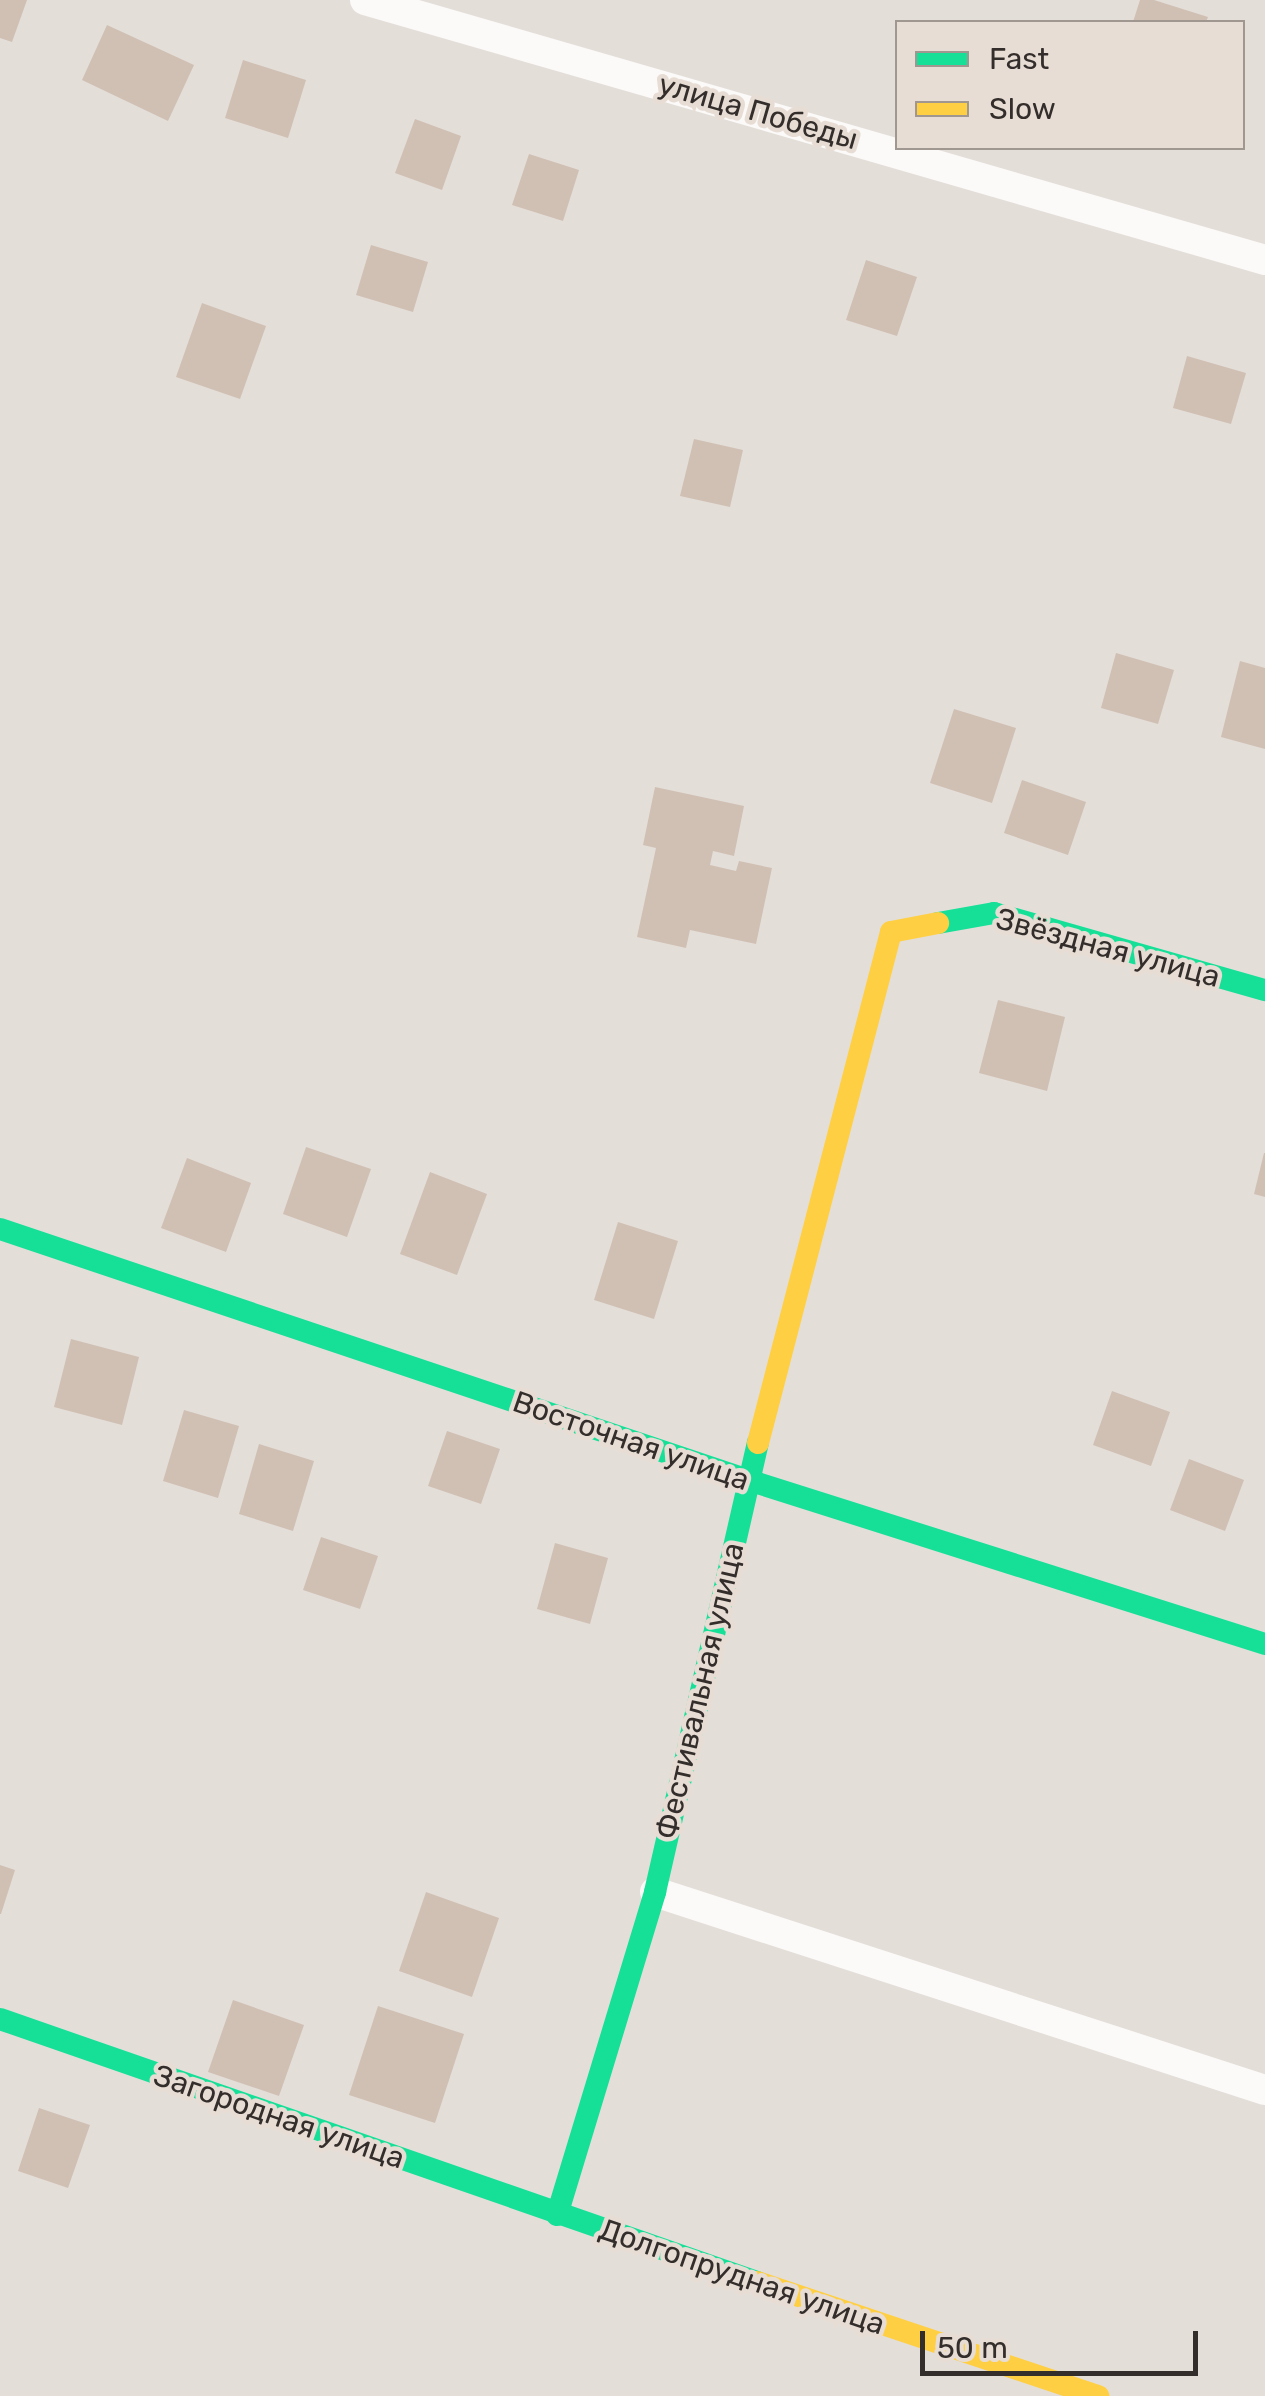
<!DOCTYPE html>
<html>
<head>
<meta charset="utf-8">
<style>
	body { margin:0 }
	#map { position:relative; width:1265px; height:2396px; overflow:hidden; background:#e4ded9; font-family:Rubik,sans-serif }
	div>[style] { position:absolute }
	.building>* { inset:0; background:#d0c0b3 }
	.street>* { height:30px; margin:-15px; padding:0 15px; transform-origin:15px; border-radius:15px; background:#fbfaf9 }
	.fast>* { height:22px; margin:-11px; padding:0 11px; transform-origin:11px; border-radius:11px; background:#16e098 }
	.slow>* { height:22px; margin:-11px; padding:0 11px; transform-origin:11px; border-radius:11px; background:#ffcf43 }
	span { translate:-50% -50%; white-space:nowrap; text-align:center; line-height:1.15; -webkit-text-stroke:9px #e8ddd4; paint-order:stroke }
	.street-label { font-size:30px; color:#332e2b }
	.legend { position:absolute; left:895px; top:20px; width:350px; height:130px; box-sizing:border-box; background:#e8ddd4; border:2px solid #a09790; margin:0; padding:12px 18px; list-style:none; font-size:30px; color:#332e2b }
	.legend li { display:flex; align-items:center; gap:20px; height:50px }
	.legend b { width:50px; border:2px solid #a09790 }
	.scale { position:absolute; left:920px; top:2331px; width:278px; height:45px; box-sizing:border-box; border:5px solid #332e2b; border-top:0; padding-left:12px; font-size:30px; line-height:35px; white-space:nowrap; color:#332e2b; -webkit-text-stroke:8px #e8ddd4; paint-order:stroke }
</style>
</head>
<body>
<div id="map">
	<div class="building">
		<div style="clip-path:polygon(0 0,27px 0,12px 42px,0 38px)"></div>
		<div style="clip-path:polygon(1140px 0,1154px 0,1208px 17px,1206px 22px,1133px 22px)"></div>
		<div style="clip-path:polygon(107px 25px,194px 65px,168px 121px,82px 80px)"></div>
		<div style="clip-path:polygon(243px 60px,306px 80px,288px 138px,225px 118px)"></div>
		<div style="clip-path:polygon(415px 119px,461px 136px,442px 190px,395px 173px)"></div>
		<div style="clip-path:polygon(529px 154px,579px 170px,563px 221px,512px 205px)"></div>
		<div style="clip-path:polygon(371px 245px,428px 262px,413px 312px,356px 295px)"></div>
		<div style="clip-path:polygon(866px 260px,917px 277px,897px 336px,846px 320px)"></div>
		<div style="clip-path:polygon(202px 303px,266px 326px,240px 399px,176px 377px)"></div>
		<div style="clip-path:polygon(1187px 356px,1246px 373px,1231px 424px,1173px 408px)"></div>
		<div style="clip-path:polygon(694px 439px,743px 450px,730px 507px,680px 496px)"></div>
		<div style="clip-path:polygon(1116px 653px,1174px 670px,1158px 724px,1101px 708px)"></div>
		<div style="clip-path:polygon(1240px 661px,1265px 668px,1265px 749px,1221px 737px)"></div>
		<div style="clip-path:polygon(954px 709px,1016px 728px,992px 803px,930px 783px)"></div>
		<div style="clip-path:polygon(1022px 780px,1086px 802px,1068px 855px,1004px 833px)"></div>
		<div style="clip-path:polygon(655px 787px,744px 806px,734px 856px,713px 851px,710px 865px,736px 871px,739px 861px,772px 868px,756px 944px,690px 930px,686px 948px,637px 937px,656px 848px,643px 845px)"></div>
		<div style="clip-path:polygon(998px 1000px,1065px 1017px,1047px 1091px,979px 1073px)"></div>
		<div style="clip-path:polygon(306px 1147px,371px 1169px,347px 1237px,283px 1214px)"></div>
		<div style="clip-path:polygon(1264px 1153px,1265px 1153px,1265px 1197px,1254px 1194px)"></div>
		<div style="clip-path:polygon(187px 1158px,251px 1183px,226px 1252px,161px 1228px)"></div>
		<div style="clip-path:polygon(430px 1172px,487px 1194px,457px 1275px,400px 1254px)"></div>
		<div style="clip-path:polygon(618px 1222px,678px 1241px,654px 1319px,594px 1300px)"></div>
		<div style="clip-path:polygon(71px 1339px,139px 1357px,122px 1425px,54px 1407px)"></div>
		<div style="clip-path:polygon(1112px 1391px,1170px 1412px,1151px 1466px,1093px 1445px)"></div>
		<div style="clip-path:polygon(184px 1410px,239px 1426px,218px 1498px,163px 1481px)"></div>
		<div style="clip-path:polygon(447px 1431px,500px 1449px,481px 1504px,428px 1486px)"></div>
		<div style="clip-path:polygon(259px 1444px,314px 1461px,293px 1531px,239px 1514px)"></div>
		<div style="clip-path:polygon(1189px 1459px,1244px 1480px,1225px 1531px,1170px 1510px)"></div>
		<div style="clip-path:polygon(321px 1537px,378px 1556px,360px 1609px,303px 1590px)"></div>
		<div style="clip-path:polygon(555px 1543px,608px 1558px,590px 1624px,537px 1609px)"></div>
		<div style="clip-path:polygon(0 1865px,15px 1870px,1px 1914px,0 1914px)"></div>
		<div style="clip-path:polygon(426px 1892px,499px 1918px,472px 1997px,399px 1971px)"></div>
		<div style="clip-path:polygon(233px 2000px,304px 2025px,279px 2096px,208px 2072px)"></div>
		<div style="clip-path:polygon(378px 2006px,464px 2034px,435px 2123px,349px 2095px)"></div>
		<div style="clip-path:polygon(39px 2108px,90px 2125px,68px 2188px,18px 2171px)"></div>
	</div>
	<div class="street">
		<div style="left:365px;top:0;width:937px;rotate:16.11deg"></div>
		<div style="left:655px;top:1892px;width:641px;rotate:17.98deg"></div>
	</div>
	<div class="fast">
		<div style="left:938px;top:923px;width:57px;rotate:-10.1deg"></div>
		<div style="left:994px;top:913px;width:282px;rotate:15.9deg"></div>
		<div style="left:0;top:1229px;width:789px;rotate:18.55deg"></div>
		<div style="left:748px;top:1480px;width:542px;rotate:17.6deg"></div>
		<div style="left:0;top:2019px;width:801px;rotate:19.16deg"></div>
		<div style="left:557px;top:2215px;width:338px;rotate:-73.1deg"></div>
		<div style="left:655px;top:1892px;width:461px;rotate:-77.1deg"></div>
	</div>
	<div class="slow">
		<div style="left:758px;top:1443px;width:528px;rotate:-75.41deg"></div>
		<div style="left:891px;top:932px;width:48px;rotate:-10.8deg"></div>
		<div style="left:757px;top:2282px;width:360px;rotate:18.5deg"></div>
	</div>
	<div class="street-label">
		<span style="left:758px;top:112px;rotate:16deg">улица Победы</span>
		<span style="left:1108px;top:948px;rotate:15deg">Звёздная улица</span>
		<span style="left:631px;top:1441px;rotate:19deg">Восточная улица</span>
		<span style="left:700px;top:1691px;rotate:-77deg">Фестивальная улица</span>
		<span style="left:279px;top:2117px;rotate:19deg">Загородная улица</span>
		<span style="left:742px;top:2277px;rotate:19deg">Долгопрудная улица</span>
	</div>
	<ul class="legend">
	<li><b style="height:12px;background:#16e098"></b>Fast</li>
	<li><b style="height:12px;background:#ffcf43"></b>Slow</li>
	</ul>
	<div class="scale">50 m</div>
</div>
</body>
</html>
